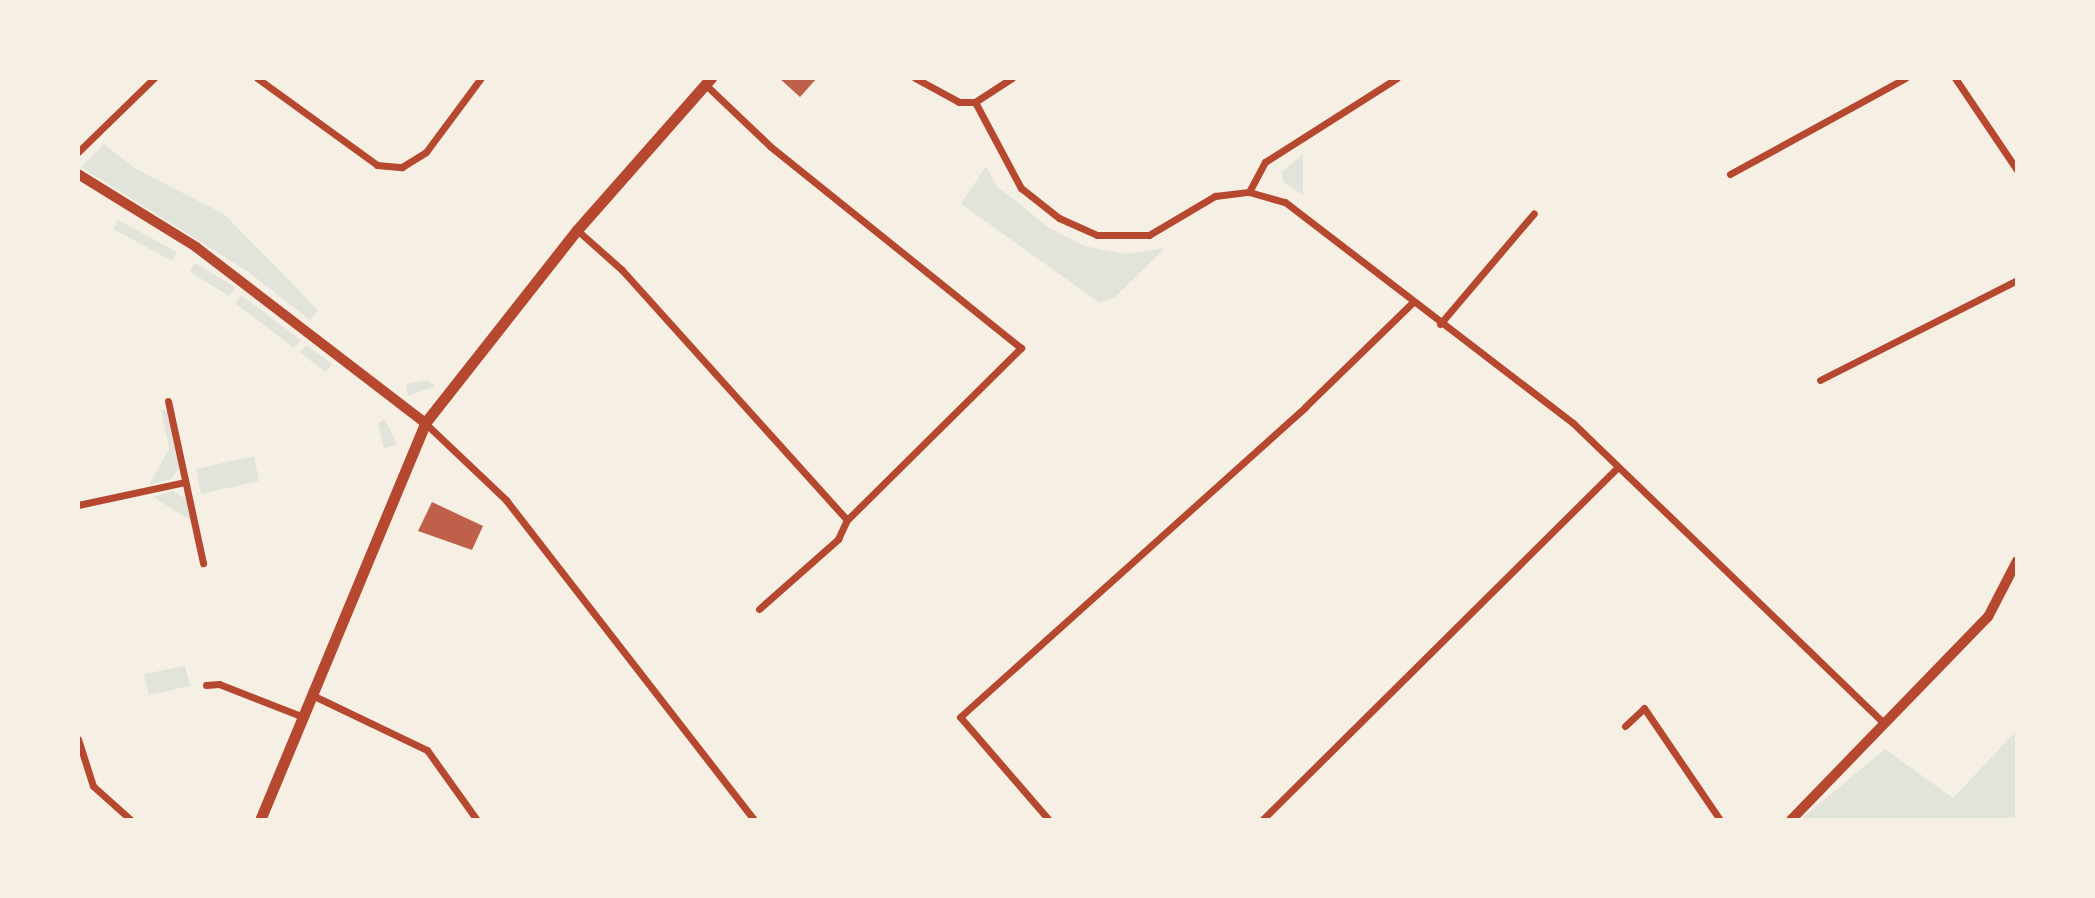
<!DOCTYPE html>
<html>
<head>
<meta charset="utf-8">
<style>
	body { margin:0 }
	#map { position:relative; width:2095px; height:898px; overflow:hidden; background:#f6efe4; font-family:"Archivo Narrow",sans-serif }
	div>[style] { position:absolute }
	.green>* { inset:0; background:#e2e4dc }
	.building>* { inset:0; background:#bf614a }
	.minor>* { height:7px; margin:-3.5px; padding:0 3.5px; transform-origin:3.5px; border-radius:3.5px; background:#b5482f }
	.secondary>* { height:10px; margin:-5px; padding:0 5px; transform-origin:5px; border-radius:5px; background:#b5482f }
	.primary>* { height:11px; margin:-5.5px; padding:0 5.5px; transform-origin:5.5px; border-radius:5.5px; background:#b5482f }
	span { translate:-50% -50%; white-space:nowrap; text-align:center; line-height:1.15; -webkit-text-stroke:6px #f6efe4; paint-order:stroke }
	.frame { position:absolute; inset:0; border:80px solid #f6efe4; pointer-events:none }
</style>
</head>
<body>
<div id="map">
	<div class="green">
		<div style="clip-path:polygon(104px 144px,136px 169px,224px 214px,318px 310px,310px 320px,247px 271px,81px 167px)"></div>
		<div style="clip-path:polygon(1303px 154px,1303px 195px,1283px 182px,1282px 172px)"></div>
		<div style="clip-path:polygon(986px 166px,997px 186px,1048px 227px,1084px 246px,1125px 254px,1165px 248px,1115px 297px,1100px 303px,961px 204px)"></div>
		<div style="clip-path:polygon(118px 220px,177px 252px,172px 261px,113px 229px)"></div>
		<div style="clip-path:polygon(195px 263px,235px 287px,229px 296px,190px 272px)"></div>
		<div style="clip-path:polygon(241px 295px,301px 340px,294px 348px,235px 303px)"></div>
		<div style="clip-path:polygon(306px 345px,332px 364px,326px 372px,300px 353px)"></div>
		<div style="clip-path:polygon(428px 380px,435px 386px,408px 396px,406px 384px)"></div>
		<div style="clip-path:polygon(161px 409px,168px 412px,180px 467px,171px 479px,149px 485px,169px 449px)"></div>
		<div style="clip-path:polygon(384px 419px,392px 433px,397px 445px,384px 448px,378px 424px)"></div>
		<div style="clip-path:polygon(254px 456px,259px 481px,201px 494px,196px 469px)"></div>
		<div style="clip-path:polygon(173px 491px,186px 499px,192px 521px,153px 497px)"></div>
		<div style="clip-path:polygon(185px 666px,190px 686px,149px 695px,144px 674px)"></div>
		<div style="clip-path:polygon(2017px 730px,2017px 820px,1800px 820px,1885px 749px,1953px 798px)"></div>
	</div>
	<div class="building">
		<div style="clip-path:polygon(779px 78px,817px 78px,800px 97px)"></div>
		<div style="clip-path:polygon(432px 502px,483px 526px,472px 550px,418px 531px)"></div>
	</div>
	<div class="minor">
		<div style="left:257px;top:78px;width:148px;rotate:35.9deg"></div>
		<div style="left:377px;top:165px;width:25px;rotate:5deg"></div>
		<div style="left:402px;top:167px;width:28px;rotate:-32deg"></div>
		<div style="left:426px;top:152px;width:92px;rotate:-53.4deg"></div>
		<div style="left:915px;top:78px;width:50px;rotate:28.6deg"></div>
		<div style="left:959px;top:102px;width:16px"></div>
		<div style="left:975px;top:102px;width:98px;rotate:61.9deg"></div>
		<div style="left:1021px;top:188px;width:48px;rotate:38.3deg"></div>
		<div style="left:1059px;top:218px;width:42px;rotate:24.1deg"></div>
		<div style="left:1097px;top:235px;width:52px"></div>
		<div style="left:1149px;top:235px;width:77px;rotate:-30.6deg"></div>
		<div style="left:1215px;top:196px;width:34px;rotate:-7deg"></div>
		<div style="left:1249px;top:192px;width:37px;rotate:16deg"></div>
		<div style="left:1285px;top:202px;width:363px;rotate:37.5deg"></div>
		<div style="left:1573px;top:423px;width:429px;rotate:44deg"></div>
		<div style="left:1955px;top:78px;width:111px;rotate:56deg"></div>
		<div style="left:975px;top:102px;width:44px;rotate:-33deg"></div>
		<div style="left:78px;top:152px;width:106px;rotate:-44.2deg"></div>
		<div style="left:1730px;top:174px;width:200px;rotate:-28.7deg"></div>
		<div style="left:1249px;top:192px;width:34px;rotate:-62deg"></div>
		<div style="left:1265px;top:162px;width:156px;rotate:-32.5deg"></div>
		<div style="left:577px;top:230px;width:60px;rotate:41.6deg"></div>
		<div style="left:622px;top:270px;width:336px;rotate:48deg"></div>
		<div style="left:847px;top:520px;width:245px;rotate:-44.7deg"></div>
		<div style="left:1021px;top:348px;width:322px;rotate:-141.2deg"></div>
		<div style="left:770px;top:146px;width:90px;rotate:-136.4deg"></div>
		<div style="left:1440px;top:324px;width:145px;rotate:-49.7deg"></div>
		<div style="left:1820px;top:380px;width:221px;rotate:-26.9deg"></div>
		<div style="left:168px;top:401px;width:166px;rotate:77.8deg"></div>
		<div style="left:425px;top:423px;width:112px;rotate:43.5deg"></div>
		<div style="left:506px;top:500px;width:405px;rotate:52.2deg"></div>
		<div style="left:78px;top:505px;width:109px;rotate:-12.1deg"></div>
		<div style="left:759px;top:609px;width:106px;rotate:-41.5deg"></div>
		<div style="left:838px;top:539px;width:21px;rotate:-65deg"></div>
		<div style="left:206px;top:685px;width:13px;rotate:-4deg"></div>
		<div style="left:219px;top:684px;width:90px;rotate:21.4deg"></div>
		<div style="left:312px;top:695px;width:127px;rotate:25.6deg"></div>
		<div style="left:427px;top:750px;width:86px;rotate:54.5deg"></div>
		<div style="left:1625px;top:726px;width:26px;rotate:-43deg"></div>
		<div style="left:1644px;top:708px;width:135px;rotate:55.8deg"></div>
		<div style="left:78px;top:739px;width:49px;rotate:72.3deg"></div>
		<div style="left:93px;top:786px;width:51px;rotate:41.8deg"></div>
		<div style="left:1049px;top:820px;width:136px;rotate:-130.8deg"></div>
		<div style="left:960px;top:717px;width:464px;rotate:-41.9deg"></div>
		<div style="left:1305px;top:407px;width:149px;rotate:-44.2deg"></div>
		<div style="left:1262px;top:820px;width:501px;rotate:-44.76deg"></div>
	</div>
	<div class="secondary">
		<div style="left:78px;top:174px;width:139px;rotate:31.7deg"></div>
		<div style="left:196px;top:247px;width:289px;rotate:37.5deg"></div>
		<div style="left:1791px;top:820px;width:283px;rotate:-45.9deg"></div>
		<div style="left:1988px;top:617px;width:63px;rotate:-62.6deg"></div>
	</div>
	<div class="primary">
		<div style="left:260px;top:820px;width:430px;rotate:-67.4deg"></div>
		<div style="left:425px;top:423px;width:246px;rotate:-51.8deg"></div>
		<div style="left:577px;top:230px;width:203px;rotate:-48.6deg"></div>
	</div>
	<div class="frame"></div>
</div>
</body>
</html>
